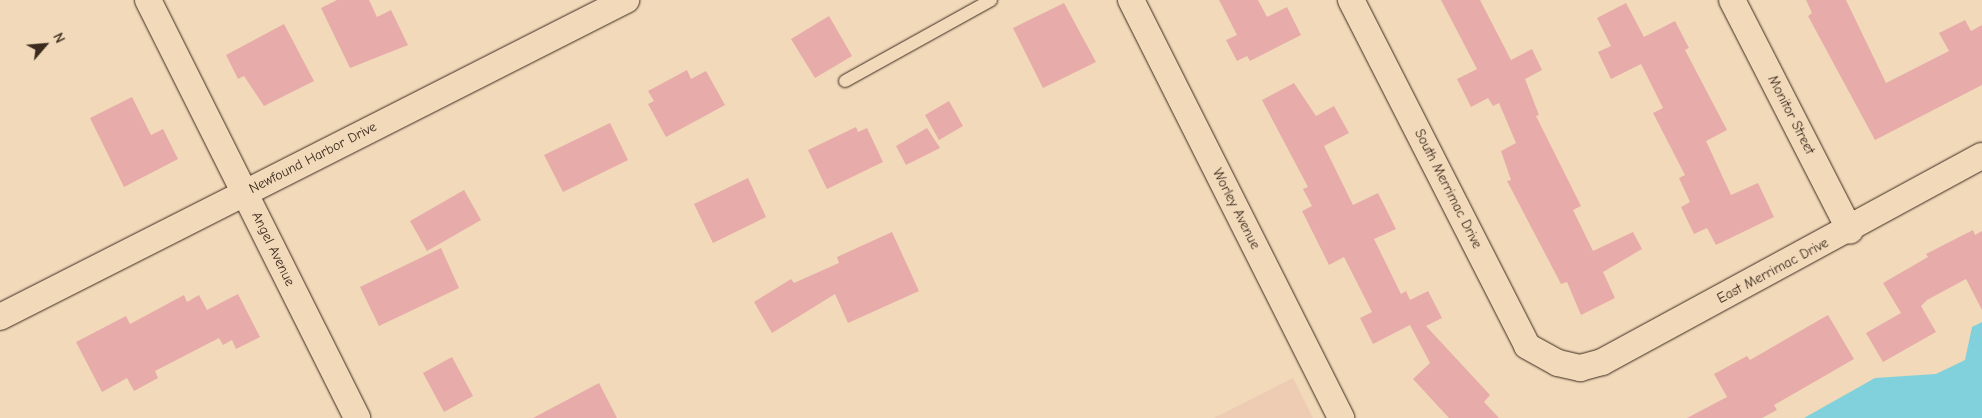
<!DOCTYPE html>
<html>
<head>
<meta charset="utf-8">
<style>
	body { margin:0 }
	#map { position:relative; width:1982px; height:418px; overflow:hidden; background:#f1d9b9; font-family:"Comic Neue",sans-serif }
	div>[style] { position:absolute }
	.built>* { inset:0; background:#eeccb4 }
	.water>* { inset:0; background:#81d1dc }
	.building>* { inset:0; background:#e7aca9 }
	.roads { filter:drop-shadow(0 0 1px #3b2a1e) drop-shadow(0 0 1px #3b2a1e) }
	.service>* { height:12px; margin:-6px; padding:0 6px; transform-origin:6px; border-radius:6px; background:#f1d9b9 }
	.minor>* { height:26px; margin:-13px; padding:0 13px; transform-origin:13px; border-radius:13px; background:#f1d9b9 }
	span { translate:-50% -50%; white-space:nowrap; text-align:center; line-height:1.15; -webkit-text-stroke:4px #f1d9b9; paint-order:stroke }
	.street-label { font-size:14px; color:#3b2a1e }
	.north { position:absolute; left:20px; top:20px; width:50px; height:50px; -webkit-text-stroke:4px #f1d9b9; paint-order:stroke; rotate:63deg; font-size:14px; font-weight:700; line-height:20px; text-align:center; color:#3b2a1e }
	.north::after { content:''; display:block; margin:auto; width:18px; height:22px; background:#3b2a1e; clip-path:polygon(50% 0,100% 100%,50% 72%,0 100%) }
</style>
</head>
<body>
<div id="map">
	<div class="built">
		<div style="clip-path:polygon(1293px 378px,1313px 418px,1214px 418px)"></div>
	</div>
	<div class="water">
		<div style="clip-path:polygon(1982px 322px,1982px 418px,1804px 418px,1875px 378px,1936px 374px,1965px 360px,1972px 327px)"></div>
	</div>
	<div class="building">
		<div style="clip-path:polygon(337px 0,369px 0,377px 17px,391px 10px,408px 45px,350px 68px,321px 8px)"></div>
		<div style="clip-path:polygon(1219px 0,1258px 0,1267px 17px,1287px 7px,1301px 35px,1250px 61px,1247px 56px,1237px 61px,1226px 40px,1237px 35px)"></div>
		<div style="clip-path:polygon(1441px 0,1480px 0,1511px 60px,1532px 49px,1542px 70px,1525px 79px,1539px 115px,1536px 116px,1581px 206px,1573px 210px,1593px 251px,1633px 232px,1642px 249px,1603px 272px,1615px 298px,1581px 315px,1567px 282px,1561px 284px,1507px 181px,1511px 180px,1501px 151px,1516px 143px,1499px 103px,1493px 106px,1488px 98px,1471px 107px,1457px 79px,1477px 69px)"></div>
		<div style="clip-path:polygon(1806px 0,1846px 0,1886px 83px,1949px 51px,1939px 33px,1965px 20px,1971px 31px,1982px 25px,1982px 85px,1875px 140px,1808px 16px,1812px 13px)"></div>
		<div style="clip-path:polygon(1064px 3px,1096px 62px,1043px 88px,1013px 28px)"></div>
		<div style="clip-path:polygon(1626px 3px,1644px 37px,1675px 21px,1689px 48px,1685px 50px,1727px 130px,1706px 141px,1731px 195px,1758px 183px,1774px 217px,1716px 245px,1707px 228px,1694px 234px,1681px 207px,1690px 202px,1679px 178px,1685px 175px,1653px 113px,1663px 108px,1641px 64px,1611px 79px,1598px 52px,1611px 46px,1597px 18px)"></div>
		<div style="clip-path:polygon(829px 16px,852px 56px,815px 78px,791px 39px)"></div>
		<div style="clip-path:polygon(284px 24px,314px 81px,264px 106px,244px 76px,238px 79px,226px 55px)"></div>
		<div style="clip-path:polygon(687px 70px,691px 79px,706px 71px,725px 105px,666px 137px,648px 104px,654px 101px,648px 91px)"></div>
		<div style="clip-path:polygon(1294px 83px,1316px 116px,1334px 106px,1349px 133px,1324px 146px,1353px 205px,1378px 193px,1396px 229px,1374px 239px,1401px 294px,1406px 291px,1410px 300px,1428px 291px,1442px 318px,1426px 326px,1490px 395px,1484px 402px,1499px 418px,1449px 418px,1413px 379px,1430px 363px,1410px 325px,1373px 344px,1360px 318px,1372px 312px,1344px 257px,1329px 265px,1302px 211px,1312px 206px,1303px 189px,1308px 187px,1262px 100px)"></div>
		<div style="clip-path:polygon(132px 97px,151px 135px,163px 129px,178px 159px,124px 187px,90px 118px)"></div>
		<div style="clip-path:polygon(949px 101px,963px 126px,939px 140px,925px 115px)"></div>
		<div style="clip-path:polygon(610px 123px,628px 160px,563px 192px,544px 155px)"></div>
		<div style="clip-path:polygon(856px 127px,858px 132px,867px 128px,883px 162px,827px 189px,808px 150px)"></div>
		<div style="clip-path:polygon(927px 128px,940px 148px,906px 165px,896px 146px)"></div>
		<div style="clip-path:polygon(748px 178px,766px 217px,713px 243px,694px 204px)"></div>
		<div style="clip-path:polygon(464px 190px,481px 220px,427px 251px,410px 221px)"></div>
		<div style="clip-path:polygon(1973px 230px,1975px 235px,1982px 231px,1982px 310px,1966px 279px,1927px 300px,1921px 306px,1936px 332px,1883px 362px,1866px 333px,1901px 313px,1883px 283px,1928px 257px,1926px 254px)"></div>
		<div style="clip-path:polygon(892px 232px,919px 291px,848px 323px,835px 294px,772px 333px,754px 302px,791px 279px,794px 283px,839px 263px,837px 257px)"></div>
		<div style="clip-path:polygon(441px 248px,459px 288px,379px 326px,360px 287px)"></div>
		<div style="clip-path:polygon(238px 294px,260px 337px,236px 349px,232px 340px,223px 345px,219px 338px,155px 371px,158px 378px,134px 391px,127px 378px,102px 392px,76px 342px,126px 316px,130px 324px,184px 295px,187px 302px,199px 295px,207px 310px)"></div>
		<div style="clip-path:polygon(1828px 315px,1854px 359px,1774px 405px,1777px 410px,1762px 418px,1687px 418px,1727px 397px,1714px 374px,1747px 356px,1750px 360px)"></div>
		<div style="clip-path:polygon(452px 357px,473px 396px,444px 412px,423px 373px)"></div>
		<div style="clip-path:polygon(599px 383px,617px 418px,533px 418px)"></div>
	</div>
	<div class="roads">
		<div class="service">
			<div style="left:845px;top:81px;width:167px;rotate:-29deg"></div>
		</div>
		<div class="minor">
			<div style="left:148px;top:0;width:467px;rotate:63.4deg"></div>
			<div style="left:1131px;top:0;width:468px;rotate:63.3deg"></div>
			<div style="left:1351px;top:0;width:388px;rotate:63deg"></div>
			<div style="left:1527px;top:346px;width:35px;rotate:29deg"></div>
			<div style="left:1558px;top:363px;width:23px;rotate:13deg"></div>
			<div style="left:1580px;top:368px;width:23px;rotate:-15deg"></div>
			<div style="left:1602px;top:362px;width:432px;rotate:-28.5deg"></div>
			<div style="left:1732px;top:0;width:259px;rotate:62.9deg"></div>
			<div style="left:0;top:317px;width:702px;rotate:-26.86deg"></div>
		</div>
	</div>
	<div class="street-label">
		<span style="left:1791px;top:115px;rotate:63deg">Monitor Street</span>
		<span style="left:313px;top:158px;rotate:-27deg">Newfound Harbor Drive</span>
		<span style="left:1448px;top:189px;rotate:63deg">South Merrimac Drive</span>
		<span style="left:1236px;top:209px;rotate:63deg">Worley Avenue</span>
		<span style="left:273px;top:249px;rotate:64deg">Angel Avenue</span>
		<span style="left:1773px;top:271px;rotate:-28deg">East Merrimac Drive</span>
	</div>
	<div class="north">N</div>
</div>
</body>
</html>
